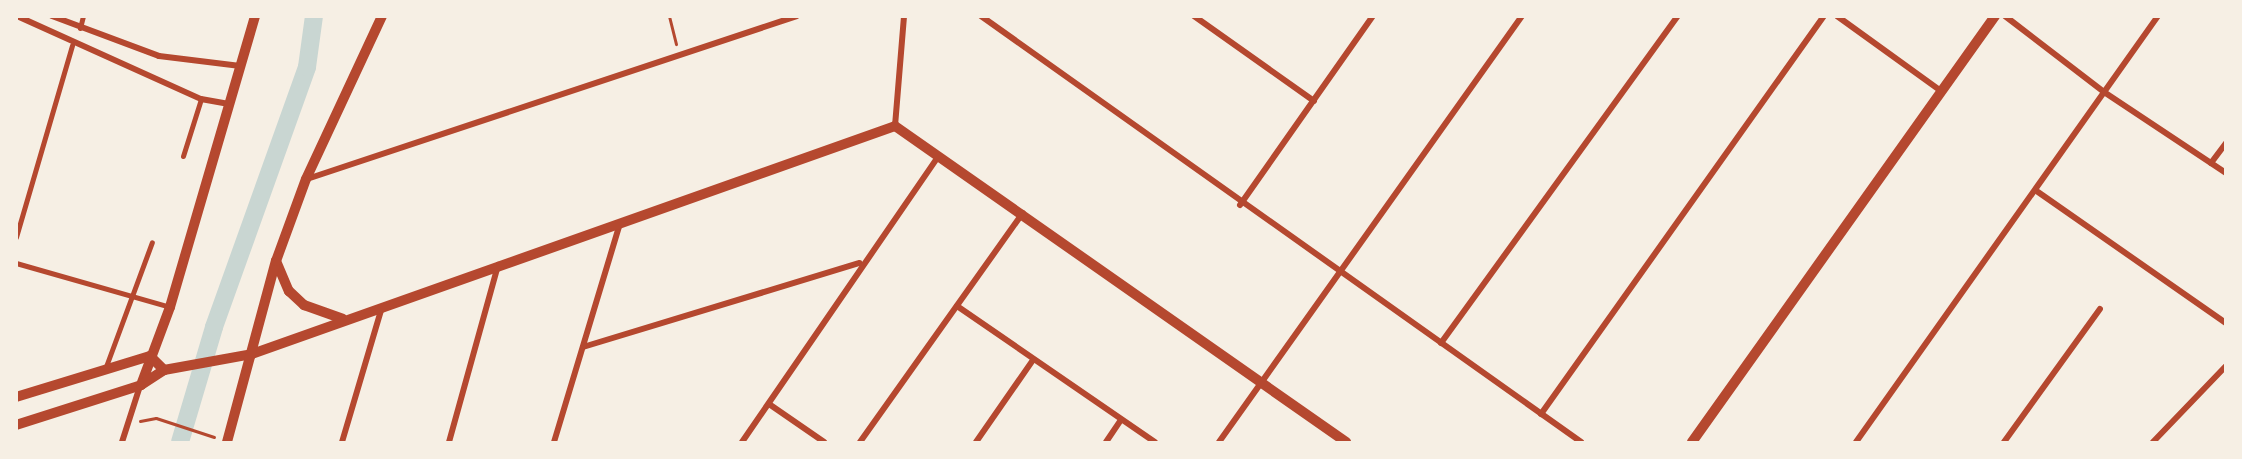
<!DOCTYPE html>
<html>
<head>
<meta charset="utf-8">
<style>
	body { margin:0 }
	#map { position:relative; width:2242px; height:459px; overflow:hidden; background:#f6efe4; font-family:"Zilla Slab",serif }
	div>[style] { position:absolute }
	.canal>* { height:18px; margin:-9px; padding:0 9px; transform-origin:9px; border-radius:9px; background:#c9d6d2 }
	.path>* { height:3px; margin:-1.5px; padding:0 1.5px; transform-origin:1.5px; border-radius:1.5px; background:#b5482f }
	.pedestrian>* { height:5px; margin:-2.5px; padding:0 2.5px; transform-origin:2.5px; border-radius:2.5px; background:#b5482f }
	.minor>* { height:6px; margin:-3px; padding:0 3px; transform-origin:3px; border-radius:3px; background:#b5482f }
	.tertiary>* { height:10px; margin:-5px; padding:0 5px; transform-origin:5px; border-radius:5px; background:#b5482f }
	span { translate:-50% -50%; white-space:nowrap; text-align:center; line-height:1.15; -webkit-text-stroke:4.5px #f6efe4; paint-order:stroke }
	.frame { position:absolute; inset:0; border:18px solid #f6efe4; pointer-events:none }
</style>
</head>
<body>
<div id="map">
	<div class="canal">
		<div style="left:180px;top:442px;width:120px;rotate:-73.5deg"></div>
		<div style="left:214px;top:327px;width:276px;rotate:-70.3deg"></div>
		<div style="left:307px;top:67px;width:51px;rotate:-82.2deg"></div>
	</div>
	<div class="path">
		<div style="left:669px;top:16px;width:29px;rotate:76deg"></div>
		<div style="left:140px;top:421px;width:16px;rotate:-11deg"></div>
		<div style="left:156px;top:418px;width:61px;rotate:18.1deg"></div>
	</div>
	<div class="pedestrian">
		<div style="left:80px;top:28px;width:12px;rotate:-76deg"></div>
		<div style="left:183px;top:156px;width:60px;rotate:-72.5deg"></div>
		<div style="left:16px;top:237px;width:200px;rotate:-73.7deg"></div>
		<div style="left:16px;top:263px;width:160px;rotate:15.9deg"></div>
		<div style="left:105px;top:369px;width:135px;rotate:-69.7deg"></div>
	</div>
	<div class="minor">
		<div style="left:17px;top:16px;width:202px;rotate:24.3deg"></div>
		<div style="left:201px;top:99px;width:27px;rotate:10deg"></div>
		<div style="left:52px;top:16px;width:114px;rotate:20.5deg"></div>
		<div style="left:159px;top:56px;width:82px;rotate:7deg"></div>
		<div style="left:981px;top:16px;width:736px;rotate:35.37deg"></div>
		<div style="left:1194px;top:16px;width:147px;rotate:35.3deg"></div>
		<div style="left:1837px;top:16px;width:128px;rotate:35.8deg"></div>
		<div style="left:2005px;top:16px;width:125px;rotate:37.5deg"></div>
		<div style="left:2104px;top:92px;width:146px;rotate:33.6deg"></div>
		<div style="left:895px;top:126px;width:110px;rotate:-85.3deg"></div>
		<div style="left:2211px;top:163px;width:25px;rotate:-53deg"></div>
		<div style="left:307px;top:179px;width:516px;rotate:-18.4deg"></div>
		<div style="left:2038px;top:192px;width:229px;rotate:34.9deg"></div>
		<div style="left:1240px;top:205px;width:231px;rotate:-54.9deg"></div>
		<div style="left:957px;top:306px;width:240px;rotate:34.5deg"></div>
		<div style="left:1441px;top:343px;width:404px;rotate:-54.1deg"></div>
		<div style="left:583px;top:347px;width:289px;rotate:-16.9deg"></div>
		<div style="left:769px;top:404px;width:67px;rotate:34.6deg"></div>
		<div style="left:1541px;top:414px;width:488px;rotate:-54.6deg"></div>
		<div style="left:122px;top:442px;width:59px;rotate:-72.2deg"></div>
		<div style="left:342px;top:442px;width:141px;rotate:-73.5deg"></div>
		<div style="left:449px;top:442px;width:184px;rotate:-74.5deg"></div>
		<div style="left:554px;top:442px;width:228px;rotate:-73.2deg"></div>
		<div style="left:742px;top:442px;width:346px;rotate:-55.5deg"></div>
		<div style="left:860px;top:442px;width:281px;rotate:-54.6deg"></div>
		<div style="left:976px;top:442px;width:100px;rotate:-55.2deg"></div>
		<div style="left:1106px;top:442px;width:27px;rotate:-56deg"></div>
		<div style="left:1219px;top:442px;width:523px;rotate:-54.58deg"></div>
		<div style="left:1856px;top:442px;width:522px;rotate:-54.67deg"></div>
		<div style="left:2004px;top:442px;width:164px;rotate:-54.2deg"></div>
		<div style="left:2153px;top:442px;width:105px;rotate:-46.2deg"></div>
	</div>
	<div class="tertiary">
		<div style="left:276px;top:261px;width:33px;rotate:67deg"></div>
		<div style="left:289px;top:291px;width:21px;rotate:43deg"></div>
		<div style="left:304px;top:305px;width:41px;rotate:19.7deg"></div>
		<div style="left:141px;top:385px;width:83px;rotate:-69.6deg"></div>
		<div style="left:170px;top:307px;width:303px;rotate:-73.7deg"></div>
		<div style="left:16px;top:397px;width:140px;rotate:-17deg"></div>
		<div style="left:150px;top:356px;width:20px;rotate:45deg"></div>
		<div style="left:16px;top:425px;width:131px;rotate:-17.7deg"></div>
		<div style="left:141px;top:385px;width:27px;rotate:-33deg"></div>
		<div style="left:164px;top:370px;width:89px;rotate:-10.3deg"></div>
		<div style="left:252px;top:354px;width:682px;rotate:-19.52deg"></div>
		<div style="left:895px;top:126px;width:551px;rotate:35.02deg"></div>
		<div style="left:227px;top:442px;width:188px;rotate:-74.9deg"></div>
		<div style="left:276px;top:261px;width:87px;rotate:-69.9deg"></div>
		<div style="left:306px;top:179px;width:180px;rotate:-65deg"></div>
		<div style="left:1692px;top:442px;width:523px;rotate:-54.58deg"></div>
	</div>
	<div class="frame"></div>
</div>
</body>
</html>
